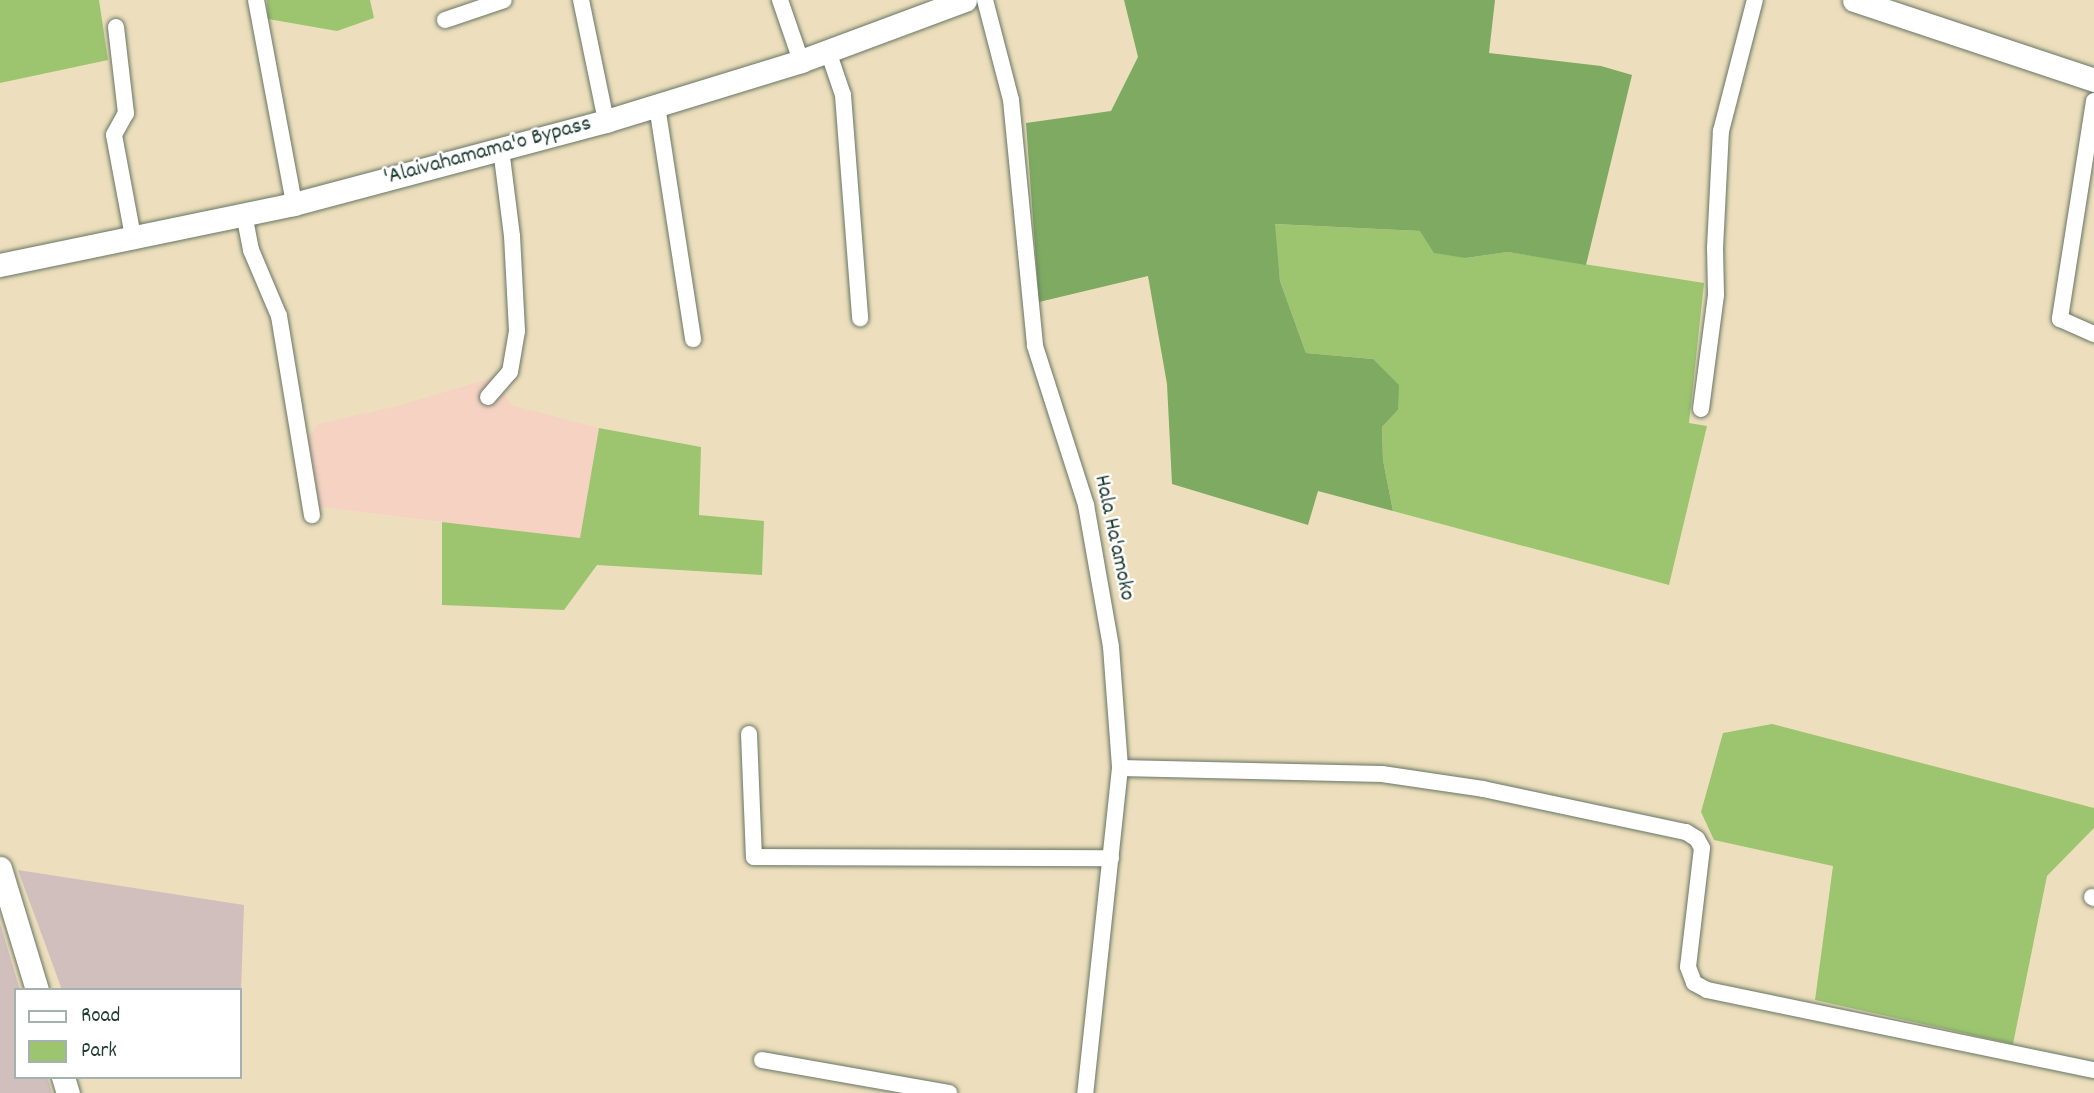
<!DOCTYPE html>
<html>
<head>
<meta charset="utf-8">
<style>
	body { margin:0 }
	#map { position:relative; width:2094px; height:1093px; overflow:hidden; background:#eddfbd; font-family:Dekko,sans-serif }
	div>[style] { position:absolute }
	.built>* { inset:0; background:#f6d2c3 }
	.industrial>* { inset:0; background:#d1bfbd }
	.green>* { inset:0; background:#9dc570 }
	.forest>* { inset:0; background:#7eaa62 }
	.roads { filter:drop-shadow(0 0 2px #677664) drop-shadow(0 0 2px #677664) }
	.street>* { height:16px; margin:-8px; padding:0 8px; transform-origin:8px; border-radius:8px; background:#fff }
	.secondary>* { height:23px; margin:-11.5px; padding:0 11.5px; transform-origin:11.5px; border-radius:11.5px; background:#fff }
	span { translate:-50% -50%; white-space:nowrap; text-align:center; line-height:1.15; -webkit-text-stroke:5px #fff; paint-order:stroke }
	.street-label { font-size:23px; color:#1f3d34 }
	.legend { position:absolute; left:14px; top:988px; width:228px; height:91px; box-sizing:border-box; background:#fff; border:2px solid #a5b1ae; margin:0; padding:9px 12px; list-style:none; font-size:21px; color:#1f3d34 }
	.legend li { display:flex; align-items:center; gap:14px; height:35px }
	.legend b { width:35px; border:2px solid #a5b1ae }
</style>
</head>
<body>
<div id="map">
	<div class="built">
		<div style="clip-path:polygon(495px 377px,511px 405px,599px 428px,580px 538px,320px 507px,309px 436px,318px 424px,397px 406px)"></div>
	</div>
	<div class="industrial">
		<div style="clip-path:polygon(18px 870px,244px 905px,240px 1021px,240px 990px,62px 990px)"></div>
		<div style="clip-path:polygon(0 923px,20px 990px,16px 990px,16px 1077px,47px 1077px,52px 1093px,0 1093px)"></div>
	</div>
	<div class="green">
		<div style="clip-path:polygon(0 0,99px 0,108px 60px,0 83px)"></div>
		<div style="clip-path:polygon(267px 0,370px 0,374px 18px,337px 31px,268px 19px)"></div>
		<div style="clip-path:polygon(1274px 224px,1421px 231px,1466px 258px,1508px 252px,1704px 283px,1689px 423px,1707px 426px,1669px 585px,1393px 511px,1383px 460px,1382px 427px,1398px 410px,1373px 359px,1306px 353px,1280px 281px)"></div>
		<div style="clip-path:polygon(599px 428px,701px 447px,699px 515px,764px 521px,762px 575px,597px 565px,564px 610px,442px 605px,442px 522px,580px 538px)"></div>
		<div style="clip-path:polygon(1772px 724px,2094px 808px,2094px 828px,2047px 876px,2013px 1044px,1815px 1000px,1833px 866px,1714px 840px,1701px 812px,1723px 733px)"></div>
	</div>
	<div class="forest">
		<div style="clip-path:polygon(1124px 0,1495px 0,1489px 53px,1601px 66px,1632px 75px,1586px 265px,1508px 252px,1466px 258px,1434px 253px,1420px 231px,1275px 224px,1280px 281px,1306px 353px,1373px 359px,1399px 385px,1398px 410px,1382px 427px,1383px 460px,1393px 511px,1318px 491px,1308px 525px,1172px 484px,1167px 384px,1148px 276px,1039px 302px,1026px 123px,1111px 111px,1138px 57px)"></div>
	</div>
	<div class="roads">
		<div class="street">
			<div style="left:256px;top:0;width:208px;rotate:79.4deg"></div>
			<div style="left:581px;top:0;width:124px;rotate:78.3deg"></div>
			<div style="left:780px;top:0;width:65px;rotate:71deg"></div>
			<div style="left:985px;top:0;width:103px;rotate:75.4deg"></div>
			<div style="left:1011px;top:100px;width:247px;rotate:84.4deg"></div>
			<div style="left:1035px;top:346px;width:167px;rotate:72.2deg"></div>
			<div style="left:1086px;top:505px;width:144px;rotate:80deg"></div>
			<div style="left:1111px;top:647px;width:121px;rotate:85.7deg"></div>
			<div style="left:1120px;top:768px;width:327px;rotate:96.1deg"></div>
			<div style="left:445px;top:20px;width:62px;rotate:-18.7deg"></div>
			<div style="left:116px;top:27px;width:87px;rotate:83.4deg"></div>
			<div style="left:126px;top:113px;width:25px;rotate:119deg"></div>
			<div style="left:114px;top:135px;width:104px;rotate:79.4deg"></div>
			<div style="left:828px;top:51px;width:46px;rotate:71.2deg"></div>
			<div style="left:843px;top:95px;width:224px;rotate:85.6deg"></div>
			<div style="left:2094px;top:101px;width:221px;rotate:98.9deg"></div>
			<div style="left:2060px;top:319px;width:37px;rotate:24deg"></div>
			<div style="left:657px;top:106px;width:236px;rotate:81.2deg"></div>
			<div style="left:244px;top:214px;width:37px;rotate:79deg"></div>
			<div style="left:251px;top:250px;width:72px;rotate:67deg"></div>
			<div style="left:279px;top:316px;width:202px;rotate:80.6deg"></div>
			<div style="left:488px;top:397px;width:33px;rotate:-49deg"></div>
			<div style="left:510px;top:372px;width:42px;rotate:-80.3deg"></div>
			<div style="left:517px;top:331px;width:95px;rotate:-93deg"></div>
			<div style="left:512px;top:236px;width:88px;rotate:-97.2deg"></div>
			<div style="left:1701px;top:409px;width:115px;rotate:-82.5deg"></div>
			<div style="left:1716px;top:295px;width:47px;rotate:-91.2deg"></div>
			<div style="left:1715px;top:248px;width:117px;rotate:-87.1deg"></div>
			<div style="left:1721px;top:131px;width:135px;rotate:-75.5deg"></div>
			<div style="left:749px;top:734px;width:123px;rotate:87.7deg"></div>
			<div style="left:754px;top:857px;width:357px;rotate:0.2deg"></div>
			<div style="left:1120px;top:768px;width:262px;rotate:1.3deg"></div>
			<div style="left:1382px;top:774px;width:102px;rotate:8.4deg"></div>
			<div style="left:1483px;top:789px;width:208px;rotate:12deg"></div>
			<div style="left:1686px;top:832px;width:13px;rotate:32deg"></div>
			<div style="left:1697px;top:839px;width:10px;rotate:61deg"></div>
			<div style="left:1702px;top:848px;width:120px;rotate:96.7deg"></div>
			<div style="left:1688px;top:967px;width:17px;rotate:69deg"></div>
			<div style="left:1694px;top:983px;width:15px;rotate:28deg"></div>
			<div style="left:1707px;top:990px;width:395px;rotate:11.7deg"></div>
			<div style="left:2092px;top:897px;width:2px;rotate:27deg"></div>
			<div style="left:762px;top:1060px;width:190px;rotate:10deg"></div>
		</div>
		<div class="secondary">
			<div style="left:1854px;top:0;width:253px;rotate:18.4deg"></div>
			<div style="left:0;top:265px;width:300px;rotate:-11.7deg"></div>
			<div style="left:294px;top:204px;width:323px;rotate:-14.9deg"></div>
			<div style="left:606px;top:121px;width:204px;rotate:-17.1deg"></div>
			<div style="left:801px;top:61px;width:175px;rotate:-20.4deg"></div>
			<div style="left:0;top:868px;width:127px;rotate:73.1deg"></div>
			<div style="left:63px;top:1077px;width:17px;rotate:73deg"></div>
		</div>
	</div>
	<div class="street-label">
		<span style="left:488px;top:152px;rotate:-15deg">'Alaivahamama'o Bypass</span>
		<span style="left:1113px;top:538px;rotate:78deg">Hala Ha'amoko</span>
	</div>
	<ul class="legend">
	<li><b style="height:9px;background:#fff"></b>Road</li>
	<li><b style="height:19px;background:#9dc570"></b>Park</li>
	</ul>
</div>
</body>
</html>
